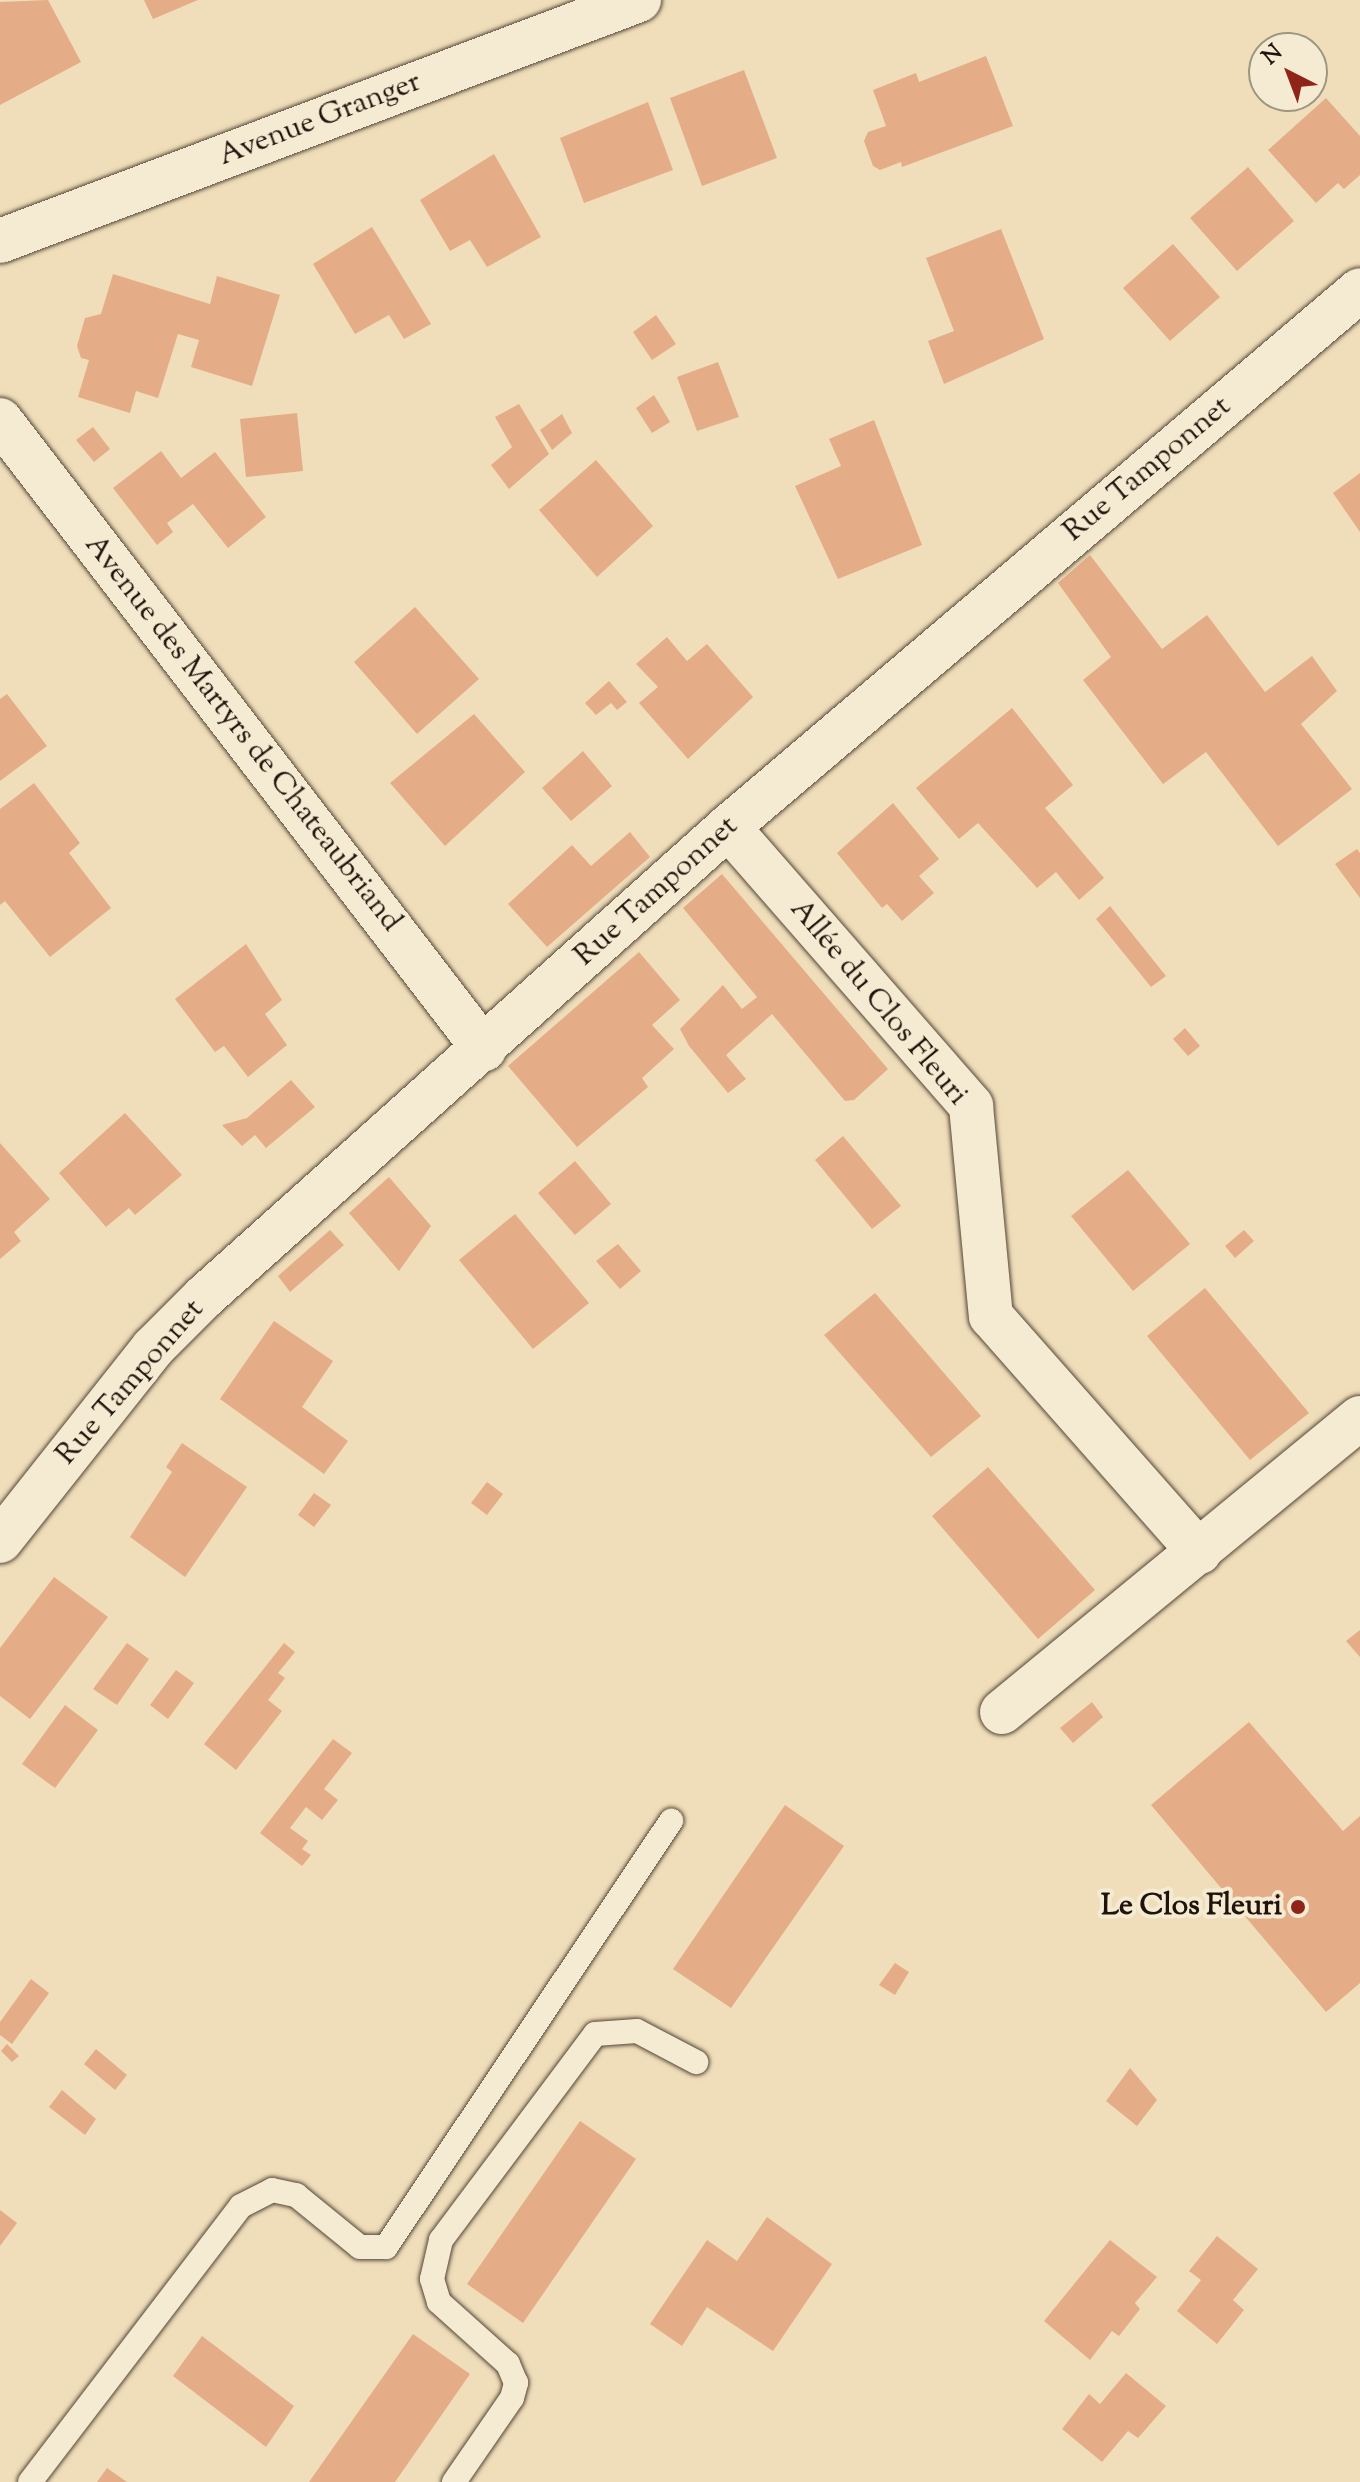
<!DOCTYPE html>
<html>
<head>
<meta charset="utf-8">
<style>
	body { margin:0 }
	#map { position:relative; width:1360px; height:2482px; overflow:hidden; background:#f0deba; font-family:"Sorts Mill Goudy",serif }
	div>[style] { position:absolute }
	.building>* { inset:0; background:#e4ad88 }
	.roads { filter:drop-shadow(0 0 2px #544638) drop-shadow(0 0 2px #544638) }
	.service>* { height:24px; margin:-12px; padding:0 12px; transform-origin:12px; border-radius:12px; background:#f5ead2 }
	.minor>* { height:44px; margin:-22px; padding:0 22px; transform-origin:22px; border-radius:22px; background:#f5ead2 }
	.dots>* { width:22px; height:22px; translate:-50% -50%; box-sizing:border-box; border:4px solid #f5ead2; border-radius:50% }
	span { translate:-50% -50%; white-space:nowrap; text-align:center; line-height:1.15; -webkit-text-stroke:8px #f5ead2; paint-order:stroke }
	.street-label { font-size:30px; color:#20130c }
	.poi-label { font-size:30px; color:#20130c; font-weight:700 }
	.right { translate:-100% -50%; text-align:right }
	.north { position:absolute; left:1248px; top:32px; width:80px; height:80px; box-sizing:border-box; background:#f5ead2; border:2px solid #a09483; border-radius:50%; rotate:318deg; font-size:22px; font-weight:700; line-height:32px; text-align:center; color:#20130c }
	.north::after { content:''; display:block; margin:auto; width:28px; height:36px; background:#8f2418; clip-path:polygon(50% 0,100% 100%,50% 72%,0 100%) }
</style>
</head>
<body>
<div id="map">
	<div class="building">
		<div style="clip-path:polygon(48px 0,81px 62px,0 105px,0 2px)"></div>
		<div style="clip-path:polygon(144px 0,198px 0,153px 19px)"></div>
		<div style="clip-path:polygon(986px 56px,1013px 126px,902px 167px,901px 162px,880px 170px,873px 166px,864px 141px,868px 132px,886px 126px,873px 90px,916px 73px,919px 82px)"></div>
		<div style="clip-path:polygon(744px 70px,777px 158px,702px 186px,670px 98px)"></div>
		<div style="clip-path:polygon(1326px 98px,1360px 136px,1360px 175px,1344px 189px,1338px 183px,1316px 203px,1268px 150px)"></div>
		<div style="clip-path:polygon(648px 102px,673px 170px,584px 203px,560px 138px)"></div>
		<div style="clip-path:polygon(494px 154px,541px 237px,487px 267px,470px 240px,450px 251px,420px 200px)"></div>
		<div style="clip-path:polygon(1248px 167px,1294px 221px,1237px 271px,1190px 218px)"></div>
		<div style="clip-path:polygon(372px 227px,431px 324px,404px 339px,389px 315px,355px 334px,313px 264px)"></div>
		<div style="clip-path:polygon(1001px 229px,1044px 339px,944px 384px,928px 341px,954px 331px,926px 258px)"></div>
		<div style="clip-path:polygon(1173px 244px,1220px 297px,1170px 341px,1123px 288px)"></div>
		<div style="clip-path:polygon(113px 274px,210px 304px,217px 276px,280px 295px,252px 386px,191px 367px,199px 340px,178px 334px,158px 398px,136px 391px,130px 413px,78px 397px,89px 360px,81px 358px,77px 346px,85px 318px,101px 314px)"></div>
		<div style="clip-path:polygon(656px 315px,676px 344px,652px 360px,633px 332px)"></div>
		<div style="clip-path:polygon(718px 362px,739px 417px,697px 431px,677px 377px)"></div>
		<div style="clip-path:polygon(654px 395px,670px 422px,652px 433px,636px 408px)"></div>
		<div style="clip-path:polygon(519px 404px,549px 454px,509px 489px,491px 465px,512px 447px,495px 417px)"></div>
		<div style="clip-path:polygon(297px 413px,303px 471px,246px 477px,240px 419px)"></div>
		<div style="clip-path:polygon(562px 414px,572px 433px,552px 450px,540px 430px)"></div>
		<div style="clip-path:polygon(874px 420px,922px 545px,838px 579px,795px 486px,841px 466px,829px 439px)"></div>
		<div style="clip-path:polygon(93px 427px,110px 449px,94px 462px,76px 440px)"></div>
		<div style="clip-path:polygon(161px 451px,181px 478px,215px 452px,266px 517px,228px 548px,193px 504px,167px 523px,173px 532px,157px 545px,113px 488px)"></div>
		<div style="clip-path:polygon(596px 460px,653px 526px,597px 577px,539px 510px)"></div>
		<div style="clip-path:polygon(1360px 473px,1360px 532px,1333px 493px)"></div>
		<div style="clip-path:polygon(1090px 555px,1162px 649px,1207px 615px,1265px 692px,1312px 656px,1337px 691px,1301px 724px,1352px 789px,1278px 846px,1206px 752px,1163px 784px,1083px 680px,1111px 657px,1058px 583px)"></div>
		<div style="clip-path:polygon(415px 607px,479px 679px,417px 734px,354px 662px)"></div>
		<div style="clip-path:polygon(667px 637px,687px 661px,707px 644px,753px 697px,688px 759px,639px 703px,658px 687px,636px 664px)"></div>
		<div style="clip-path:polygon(609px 681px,627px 702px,617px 710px,611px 703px,596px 715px,585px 703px)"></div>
		<div style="clip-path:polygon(7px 694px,47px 746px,0 781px,0 699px)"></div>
		<div style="clip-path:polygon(1012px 708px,1073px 785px,1045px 808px,1104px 878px,1079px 900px,1056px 872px,1037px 888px,978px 823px,959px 839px,916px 788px)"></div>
		<div style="clip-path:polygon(474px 714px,525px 772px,445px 846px,390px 783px)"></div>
		<div style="clip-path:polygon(583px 751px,612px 786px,571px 821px,542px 788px)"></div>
		<div style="clip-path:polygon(34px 783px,80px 843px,69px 853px,111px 908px,50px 957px,5px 901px,0 905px,0 809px)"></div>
		<div style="clip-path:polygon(893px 803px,939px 859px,919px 876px,934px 893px,902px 921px,887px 904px,882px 908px,837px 853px)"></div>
		<div style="clip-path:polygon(630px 832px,650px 857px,547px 947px,508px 904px,572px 845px,591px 866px)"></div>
		<div style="clip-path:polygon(1357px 849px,1360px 853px,1360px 898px,1335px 864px)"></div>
		<div style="clip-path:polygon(722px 874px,888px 1069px,854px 1100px,845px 1101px,772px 1014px,726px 1055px,746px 1079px,728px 1093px,689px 1046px,680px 1029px,723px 985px,742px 1009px,757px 997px,683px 908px)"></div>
		<div style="clip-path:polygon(1110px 906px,1166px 976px,1151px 987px,1096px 919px)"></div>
		<div style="clip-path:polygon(246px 944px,282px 1000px,265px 1014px,287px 1045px,248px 1077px,224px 1046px,215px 1052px,175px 999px)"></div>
		<div style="clip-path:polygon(639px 952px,680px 1000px,652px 1025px,674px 1049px,642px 1078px,648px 1087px,577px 1147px,508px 1066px)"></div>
		<div style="clip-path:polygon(1185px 1028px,1200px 1046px,1188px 1056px,1173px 1039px)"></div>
		<div style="clip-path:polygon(291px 1080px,315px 1107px,266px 1148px,255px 1135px,242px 1146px,222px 1125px,247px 1118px)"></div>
		<div style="clip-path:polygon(125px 1113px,182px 1175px,135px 1215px,129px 1208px,106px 1227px,59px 1173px)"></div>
		<div style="clip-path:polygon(843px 1136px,901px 1206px,872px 1229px,815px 1160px)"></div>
		<div style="clip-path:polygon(0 1143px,50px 1199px,14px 1232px,21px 1241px,0 1259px)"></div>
		<div style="clip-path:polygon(575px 1161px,611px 1204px,575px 1235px,538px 1193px)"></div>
		<div style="clip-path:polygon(1128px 1170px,1190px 1244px,1133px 1291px,1071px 1216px)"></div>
		<div style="clip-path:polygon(389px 1177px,431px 1226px,399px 1271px,349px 1213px)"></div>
		<div style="clip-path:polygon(515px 1214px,589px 1303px,533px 1349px,459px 1260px)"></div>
		<div style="clip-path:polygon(330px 1230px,344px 1245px,290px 1292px,278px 1276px)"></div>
		<div style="clip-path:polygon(1244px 1230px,1254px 1241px,1235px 1258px,1225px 1246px)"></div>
		<div style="clip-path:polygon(618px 1244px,641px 1271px,620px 1289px,596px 1261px)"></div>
		<div style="clip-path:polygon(1205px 1288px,1309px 1413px,1250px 1460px,1147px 1336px)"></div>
		<div style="clip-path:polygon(875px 1293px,981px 1416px,931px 1457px,824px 1335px)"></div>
		<div style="clip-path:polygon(274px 1321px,333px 1361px,302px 1407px,348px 1441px,324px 1474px,220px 1399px)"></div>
		<div style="clip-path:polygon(182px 1443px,247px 1487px,185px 1577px,130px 1537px,172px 1472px,166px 1467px)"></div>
		<div style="clip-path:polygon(988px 1467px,1095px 1590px,1038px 1639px,932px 1516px)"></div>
		<div style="clip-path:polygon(487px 1482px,503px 1494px,487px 1515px,471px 1503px)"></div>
		<div style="clip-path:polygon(314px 1493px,331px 1505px,314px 1527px,298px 1515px)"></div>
		<div style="clip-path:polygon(54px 1577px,108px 1617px,30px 1719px,0 1696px,0 1648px)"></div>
		<div style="clip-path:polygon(1360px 1630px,1360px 1657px,1346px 1641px)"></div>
		<div style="clip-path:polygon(127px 1643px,149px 1659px,117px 1705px,93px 1689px)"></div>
		<div style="clip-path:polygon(284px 1643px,295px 1652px,278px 1673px,285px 1678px,268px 1700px,282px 1711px,236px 1770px,204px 1744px)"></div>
		<div style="clip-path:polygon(176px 1670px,194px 1683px,168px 1719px,150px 1705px)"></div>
		<div style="clip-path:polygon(1092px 1702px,1103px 1717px,1073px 1743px,1060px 1728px)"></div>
		<div style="clip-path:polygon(65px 1705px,98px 1730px,55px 1788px,22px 1764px)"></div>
		<div style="clip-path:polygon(1249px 1722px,1343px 1831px,1360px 1816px,1360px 1983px,1326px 2012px,1151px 1805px)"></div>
		<div style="clip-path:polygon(333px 1739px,352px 1753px,324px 1789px,338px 1800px,322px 1820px,306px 1807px,290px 1828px,308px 1841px,302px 1849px,311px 1855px,302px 1866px,260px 1833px)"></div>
		<div style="clip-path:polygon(785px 1805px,844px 1846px,731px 2008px,673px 1969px)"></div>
		<div style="clip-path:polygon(895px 1963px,909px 1972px,895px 1995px,879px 1985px)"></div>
		<div style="clip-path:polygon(31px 1979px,49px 1993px,12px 2044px,0 2035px,0 2022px)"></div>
		<div style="clip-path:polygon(7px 2044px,19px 2056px,12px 2062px,1px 2051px)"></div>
		<div style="clip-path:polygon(96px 2049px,127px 2075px,115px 2090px,84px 2064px)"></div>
		<div style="clip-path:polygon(1130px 2068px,1157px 2100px,1137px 2126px,1106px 2101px)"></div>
		<div style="clip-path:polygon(62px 2090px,96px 2119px,85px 2135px,49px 2107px)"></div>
		<div style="clip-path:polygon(580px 2121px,636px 2159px,523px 2323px,467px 2284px)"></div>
		<div style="clip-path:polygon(0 2210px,17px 2223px,0 2246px)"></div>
		<div style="clip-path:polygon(767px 2217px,832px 2264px,773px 2351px,707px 2307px,682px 2346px,650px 2324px,707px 2240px,737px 2261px)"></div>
		<div style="clip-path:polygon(1217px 2236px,1258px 2269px,1233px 2300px,1244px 2310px,1217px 2344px,1177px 2311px,1201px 2280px,1189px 2271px)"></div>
		<div style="clip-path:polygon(1110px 2240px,1157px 2277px,1135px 2303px,1140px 2309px,1119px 2336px,1112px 2331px,1090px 2360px,1044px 2321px)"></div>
		<div style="clip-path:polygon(413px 2334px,470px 2374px,395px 2482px,309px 2482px)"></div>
		<div style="clip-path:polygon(202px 2336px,294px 2406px,266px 2447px,173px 2376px)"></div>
		<div style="clip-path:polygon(1126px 2373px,1166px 2406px,1138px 2438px,1128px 2431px,1102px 2462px,1062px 2429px,1089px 2394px,1100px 2404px)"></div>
		<div style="clip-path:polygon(107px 2468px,127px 2482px,97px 2482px)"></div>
	</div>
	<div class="roads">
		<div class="service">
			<div style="left:30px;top:2482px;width:347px;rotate:-52.6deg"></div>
			<div style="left:241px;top:2206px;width:35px;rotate:-27deg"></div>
			<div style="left:272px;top:2190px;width:25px;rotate:12deg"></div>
			<div style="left:296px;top:2195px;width:82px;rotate:39.1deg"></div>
			<div style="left:360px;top:2247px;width:26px"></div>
			<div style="left:386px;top:2247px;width:513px;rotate:-56.22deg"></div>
			<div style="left:454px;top:2482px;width:102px;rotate:-55.4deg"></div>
			<div style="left:512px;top:2398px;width:16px;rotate:-75deg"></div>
			<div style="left:516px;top:2383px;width:21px;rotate:-113deg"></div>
			<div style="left:508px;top:2364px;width:93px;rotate:-138.1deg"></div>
			<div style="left:439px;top:2302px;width:24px;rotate:-107deg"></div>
			<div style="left:432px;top:2279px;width:40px;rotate:-77deg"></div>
			<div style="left:441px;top:2240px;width:257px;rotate:-53.2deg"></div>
			<div style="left:595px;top:2034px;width:42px;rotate:-4.1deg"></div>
			<div style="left:637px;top:2031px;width:67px;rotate:27.7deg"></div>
		</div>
		<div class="minor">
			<div style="left:0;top:241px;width:683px;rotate:-20.66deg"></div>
			<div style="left:0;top:420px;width:794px;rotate:52.42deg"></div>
			<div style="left:728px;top:827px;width:370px;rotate:48.9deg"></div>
			<div style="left:971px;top:1106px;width:211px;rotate:84.6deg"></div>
			<div style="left:991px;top:1316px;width:315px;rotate:48.6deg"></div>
			<div style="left:0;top:1541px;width:246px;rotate:-51.6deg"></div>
			<div style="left:153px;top:1348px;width:72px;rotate:-45deg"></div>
			<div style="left:204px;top:1297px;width:704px;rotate:-41.89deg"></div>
			<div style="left:728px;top:827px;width:829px;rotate:-40.35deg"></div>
			<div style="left:1002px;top:1712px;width:463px;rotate:-39.4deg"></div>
		</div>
	</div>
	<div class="dots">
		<div style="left:1298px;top:1907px;background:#8f2418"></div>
	</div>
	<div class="street-label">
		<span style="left:320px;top:120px;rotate:-21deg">Avenue Granger</span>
		<span style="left:1148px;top:470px;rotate:-40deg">Rue Tamponnet</span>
		<span style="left:242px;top:734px;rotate:52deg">Avenue des Martyrs de Chateaubriand</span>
		<span style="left:657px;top:892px;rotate:-42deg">Rue Tamponnet</span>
		<span style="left:878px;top:1003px;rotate:50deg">Allée du Clos Fleuri</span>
		<span style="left:131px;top:1383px;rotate:-49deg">Rue Tamponnet</span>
	</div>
	<div class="poi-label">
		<span class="right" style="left:1282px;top:1907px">Le Clos Fleuri</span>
	</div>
	<div class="north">N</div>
</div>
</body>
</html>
